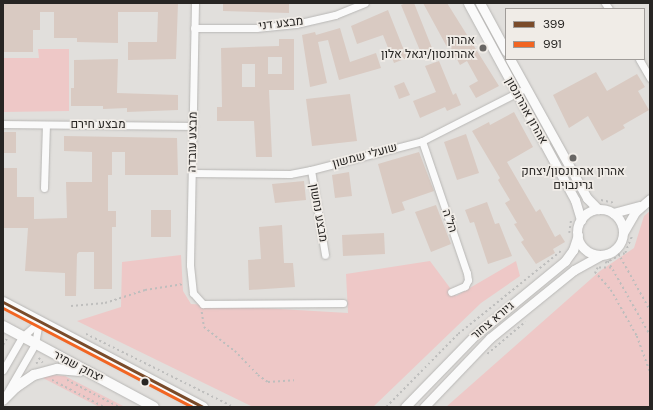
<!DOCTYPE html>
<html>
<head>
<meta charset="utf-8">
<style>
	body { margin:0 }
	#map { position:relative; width:653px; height:410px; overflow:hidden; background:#e1dfdc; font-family:"DM Sans",Heebo,sans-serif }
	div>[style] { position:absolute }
	.green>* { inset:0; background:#eec8c7 }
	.building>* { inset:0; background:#d9cac2 }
	.path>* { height:1.5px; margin-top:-0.75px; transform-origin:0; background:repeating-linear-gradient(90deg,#bebebd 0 2px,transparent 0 5px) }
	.roads { filter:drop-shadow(0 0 1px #b8b7b5) drop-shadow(0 0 1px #b8b7b5) }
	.minor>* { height:7px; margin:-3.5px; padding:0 3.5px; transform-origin:3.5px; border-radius:3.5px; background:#fafafa }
	.tertiary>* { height:9px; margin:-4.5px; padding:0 4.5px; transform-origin:4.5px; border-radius:4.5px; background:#fafafa }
	.tertiary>.ring { margin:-4.5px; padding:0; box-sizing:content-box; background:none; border:9px solid #fafafa; border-radius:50% }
	.secondary>* { height:10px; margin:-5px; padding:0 5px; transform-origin:5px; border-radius:5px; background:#fafafa }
	.bus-1>* { height:3px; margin:-1.5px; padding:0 1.5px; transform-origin:1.5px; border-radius:1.5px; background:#7a4b2a }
	.bus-2>* { height:3px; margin:-1.5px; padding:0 1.5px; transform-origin:1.5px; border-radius:1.5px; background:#f26522 }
	.dots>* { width:11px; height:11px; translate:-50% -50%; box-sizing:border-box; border:2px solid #f0ece7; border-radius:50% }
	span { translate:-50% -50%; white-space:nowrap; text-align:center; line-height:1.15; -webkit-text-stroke:3.5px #f0ece7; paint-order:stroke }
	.street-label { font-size:12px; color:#272523 }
	.poi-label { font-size:12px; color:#272523 }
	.right { translate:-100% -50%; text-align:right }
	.frame { position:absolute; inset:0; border:4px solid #272523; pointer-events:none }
	.legend { position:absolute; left:505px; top:8px; width:140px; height:52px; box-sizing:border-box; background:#f0ece7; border:1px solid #a09c99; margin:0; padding:5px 7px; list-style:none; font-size:12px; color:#272523 }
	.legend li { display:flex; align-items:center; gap:8px; height:20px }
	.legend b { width:20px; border:1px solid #a09c99 }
</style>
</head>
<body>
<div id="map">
	<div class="green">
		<div style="clip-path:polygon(38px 49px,69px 49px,69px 111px,3px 112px,3px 58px,39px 58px)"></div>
		<div style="clip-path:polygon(650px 211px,650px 407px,446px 407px,600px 271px,634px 248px,644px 216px)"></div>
		<div style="clip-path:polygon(181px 255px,183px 291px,191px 304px,348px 313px,346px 274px,430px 261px,456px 296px,516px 261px,520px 276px,481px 303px,373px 407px,253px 407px,77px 321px,121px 307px,122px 262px)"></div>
		<div style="clip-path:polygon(52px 375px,65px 376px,125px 407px,99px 407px,41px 377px)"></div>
	</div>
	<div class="building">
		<div style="clip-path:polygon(3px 3px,178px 3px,176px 59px,128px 60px,128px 42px,157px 42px,158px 12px,118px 12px,118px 43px,77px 42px,77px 38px,54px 38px,54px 12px,40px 12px,40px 30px,33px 30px,33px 52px,3px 52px)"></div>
		<div style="clip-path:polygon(223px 3px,289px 3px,289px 13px,223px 11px)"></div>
		<div style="clip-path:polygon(406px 3px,414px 3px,432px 48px,421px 53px,401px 5px)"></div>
		<div style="clip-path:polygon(423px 3px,447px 3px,499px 86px,476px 98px,469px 86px,478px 81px,467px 61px,460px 65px,450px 46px,447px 47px)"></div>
		<div style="clip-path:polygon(388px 10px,407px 58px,394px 63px,383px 35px,357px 44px,351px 26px)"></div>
		<div style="clip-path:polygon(340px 28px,350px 62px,376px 53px,381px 68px,339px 80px,328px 40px,318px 42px,327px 83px,310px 87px,302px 35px,315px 32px,316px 35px)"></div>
		<div style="clip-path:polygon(evenodd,279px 39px,294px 39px,294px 90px,269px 90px,272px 157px,256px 157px,254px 121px,217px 121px,217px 107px,222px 107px,221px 48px,279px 46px,279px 39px,268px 57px,282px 57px,282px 74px,268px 74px,268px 57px,279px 39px,242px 64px,255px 64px,255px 87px,242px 87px,242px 64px)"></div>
		<div style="clip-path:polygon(118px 59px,117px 93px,178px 95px,178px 110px,127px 112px,127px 108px,103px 109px,103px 106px,71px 106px,71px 88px,74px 88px,74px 60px)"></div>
		<div style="clip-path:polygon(439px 61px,453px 95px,456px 93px,461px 105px,447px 111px,445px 107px,420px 118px,413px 101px,436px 92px,425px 66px)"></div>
		<div style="clip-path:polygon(596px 72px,607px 91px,637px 74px,645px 87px,638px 91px,649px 110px,623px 125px,625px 128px,602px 141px,588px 116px,569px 128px,553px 95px)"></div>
		<div style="clip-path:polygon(404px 82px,410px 95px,399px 99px,394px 86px)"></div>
		<div style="clip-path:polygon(350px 94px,357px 141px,312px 146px,306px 99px)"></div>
		<div style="clip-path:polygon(514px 112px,533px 147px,507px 162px,536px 212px,540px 209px,555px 237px,560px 234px,565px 242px,553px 249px,555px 253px,536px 264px,521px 242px,524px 240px,514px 224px,517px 223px,505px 203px,510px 200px,498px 180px,500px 178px,472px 131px,489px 122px,490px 125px)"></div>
		<div style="clip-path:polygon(3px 132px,16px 132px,16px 153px,3px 153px)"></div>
		<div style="clip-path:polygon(466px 134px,479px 173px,457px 180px,444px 142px)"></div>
		<div style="clip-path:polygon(64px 136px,177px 138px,178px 175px,125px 175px,125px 152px,112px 152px,112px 175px,108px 175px,108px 211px,116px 211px,116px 227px,112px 227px,112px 289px,94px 289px,94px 252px,79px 252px,77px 254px,76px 296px,65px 296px,65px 273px,25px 271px,28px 228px,3px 228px,3px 168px,17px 168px,17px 197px,34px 197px,34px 219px,67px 218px,66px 182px,92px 182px,92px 152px,64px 151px)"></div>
		<div style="clip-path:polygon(419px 152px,434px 191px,402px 202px,405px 210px,392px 214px,378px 164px)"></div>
		<div style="clip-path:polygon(349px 172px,352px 196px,335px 198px,332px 175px)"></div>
		<div style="clip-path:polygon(304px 181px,306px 200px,275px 203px,272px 184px)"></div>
		<div style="clip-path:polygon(487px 202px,495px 224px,499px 223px,512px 256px,488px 264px,474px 222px,470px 223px,465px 210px)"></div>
		<div style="clip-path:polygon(436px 205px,451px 244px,431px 252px,415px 212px)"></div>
		<div style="clip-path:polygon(151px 210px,171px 210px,171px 237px,151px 237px)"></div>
		<div style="clip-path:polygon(282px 225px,284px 263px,293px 263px,295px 287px,249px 290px,248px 260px,261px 259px,259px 227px)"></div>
		<div style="clip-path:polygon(384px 233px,385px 254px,343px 256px,342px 235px)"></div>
	</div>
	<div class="path">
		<div style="left:601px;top:200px;width:14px;rotate:12deg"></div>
		<div style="left:569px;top:233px;width:14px;rotate:-82deg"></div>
		<div style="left:616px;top:249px;width:70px;rotate:60.9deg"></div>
		<div style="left:608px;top:261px;width:85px;rotate:60.4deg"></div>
		<div style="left:605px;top:263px;width:22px;rotate:-27deg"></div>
		<div style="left:625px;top:253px;width:18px;rotate:-68deg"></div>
		<div style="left:611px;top:268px;width:13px;rotate:180deg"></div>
		<div style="left:598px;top:268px;width:5px;rotate:127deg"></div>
		<div style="left:595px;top:272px;width:24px;rotate:48deg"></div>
		<div style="left:611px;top:290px;width:53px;rotate:60.5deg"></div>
		<div style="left:637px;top:336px;width:38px;rotate:70deg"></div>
		<div style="left:71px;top:306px;width:34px;rotate:-5deg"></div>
		<div style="left:105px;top:303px;width:42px;rotate:-18deg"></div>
		<div style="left:145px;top:290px;width:39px;rotate:-9deg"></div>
		<div style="left:202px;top:312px;width:15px;rotate:82deg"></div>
		<div style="left:204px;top:327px;width:39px;rotate:38deg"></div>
		<div style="left:235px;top:351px;width:33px;rotate:46deg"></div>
		<div style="left:258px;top:375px;width:12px;rotate:35deg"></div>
		<div style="left:268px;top:382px;width:26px;rotate:-4deg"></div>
		<div style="left:86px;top:334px;width:165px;rotate:26.3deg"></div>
		<div style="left:3px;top:345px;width:8px;rotate:-60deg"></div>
		<div style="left:487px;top:354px;width:50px;rotate:-40.1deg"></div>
		<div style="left:39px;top:358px;width:6px;rotate:51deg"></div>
		<div style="left:36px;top:364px;width:6px;rotate:-59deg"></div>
		<div style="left:52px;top:380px;width:59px;rotate:27.4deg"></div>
		<div style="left:67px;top:380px;width:59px;rotate:27.4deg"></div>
		<div style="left:386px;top:407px;width:103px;rotate:-45.4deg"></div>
		<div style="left:458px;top:334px;width:134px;rotate:-38.9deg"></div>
	</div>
	<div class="roads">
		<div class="minor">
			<div style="left:195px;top:3px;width:262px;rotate:91.1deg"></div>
			<div style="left:190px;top:265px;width:28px;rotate:84deg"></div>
			<div style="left:193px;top:293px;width:15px;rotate:48deg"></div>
			<div style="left:203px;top:304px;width:140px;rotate:-0.4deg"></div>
			<div style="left:605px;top:3px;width:7px;rotate:56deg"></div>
			<div style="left:194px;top:28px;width:62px"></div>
			<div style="left:256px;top:28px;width:40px;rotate:-5.7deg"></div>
			<div style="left:296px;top:24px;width:40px;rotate:-13deg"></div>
			<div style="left:335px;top:15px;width:32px;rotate:-22deg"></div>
			<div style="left:639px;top:59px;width:22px;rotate:60deg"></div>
			<div style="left:3px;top:124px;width:190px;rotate:0.6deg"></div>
			<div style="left:422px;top:141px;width:139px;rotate:71.2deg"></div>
			<div style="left:467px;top:273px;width:7px;rotate:82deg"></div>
			<div style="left:468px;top:280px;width:7px;rotate:117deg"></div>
			<div style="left:465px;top:286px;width:15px;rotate:157deg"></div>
			<div style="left:311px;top:170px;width:86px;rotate:80.6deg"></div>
			<div style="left:193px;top:173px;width:97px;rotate:0.6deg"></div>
			<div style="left:290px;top:174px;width:21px;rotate:-11deg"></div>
			<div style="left:311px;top:170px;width:115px;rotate:-14.6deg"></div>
			<div style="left:422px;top:141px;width:110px;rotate:-27deg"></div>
			<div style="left:44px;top:188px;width:63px;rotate:-88.2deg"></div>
			<div style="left:3px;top:370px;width:38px;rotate:-60deg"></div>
			<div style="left:22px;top:337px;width:23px;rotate:-41deg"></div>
			<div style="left:8px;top:391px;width:54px;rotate:-60.1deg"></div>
			<div style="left:35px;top:344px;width:23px;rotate:-80deg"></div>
		</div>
		<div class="tertiary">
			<div style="left:468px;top:3px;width:224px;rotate:61.5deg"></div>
			<div style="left:575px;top:200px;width:21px;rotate:73deg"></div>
			<div style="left:480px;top:3px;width:55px;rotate:61.6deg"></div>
			<div style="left:510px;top:59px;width:159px;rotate:61deg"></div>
			<div style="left:587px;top:198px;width:16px;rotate:45deg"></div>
			<div class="ring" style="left:577px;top:209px;width:37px;height:37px"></div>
			<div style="left:613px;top:213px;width:27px;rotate:-15deg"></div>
			<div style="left:623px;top:233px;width:24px;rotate:-60deg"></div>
			<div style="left:635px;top:212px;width:20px;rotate:-41deg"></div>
			<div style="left:405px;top:407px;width:100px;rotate:-45.8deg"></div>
			<div style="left:475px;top:335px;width:117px;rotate:-39.4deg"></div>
			<div style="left:565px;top:261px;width:14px;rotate:-54deg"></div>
			<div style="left:573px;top:250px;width:16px;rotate:-72deg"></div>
			<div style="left:424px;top:407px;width:95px;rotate:-46.3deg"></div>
			<div style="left:490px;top:338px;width:108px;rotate:-39deg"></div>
			<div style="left:574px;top:270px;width:31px;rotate:-29deg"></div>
		</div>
		<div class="secondary">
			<div style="left:3px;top:302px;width:226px;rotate:27.7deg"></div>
			<div style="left:3px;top:326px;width:171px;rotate:28.2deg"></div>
			<div style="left:3px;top:400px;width:18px;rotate:-45deg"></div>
			<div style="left:16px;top:387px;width:22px;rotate:-34deg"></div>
			<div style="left:34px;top:375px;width:24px;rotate:-15deg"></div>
			<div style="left:57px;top:369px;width:23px;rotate:5deg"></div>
		</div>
	</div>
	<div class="bus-1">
		<div style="left:3px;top:302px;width:226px;rotate:27.7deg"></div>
	</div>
	<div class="bus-2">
		<div style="left:3px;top:308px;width:213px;rotate:27.6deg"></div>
	</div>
	<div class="dots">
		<div style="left:483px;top:48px;background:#686664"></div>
		<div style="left:573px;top:158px;background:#686664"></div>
		<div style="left:145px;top:382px;background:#272523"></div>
	</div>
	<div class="street-label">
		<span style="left:281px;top:24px;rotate:-7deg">מבצע דני</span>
		<span style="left:526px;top:111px;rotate:61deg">אהרון אהרונסון</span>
		<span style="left:98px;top:125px">מבצע חירם</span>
		<span style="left:193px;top:142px;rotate:-89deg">מבצע עובדה</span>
		<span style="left:365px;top:156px;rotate:-15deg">שועלי שמשון</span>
		<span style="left:318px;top:213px;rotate:80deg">מבצע נחשון</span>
		<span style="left:449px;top:221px;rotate:71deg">הל"ה</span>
		<span style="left:493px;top:321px;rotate:-40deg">גיורא צחור</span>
		<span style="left:78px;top:367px;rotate:27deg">יצחק שמיר</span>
	</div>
	<div class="poi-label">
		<span class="right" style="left:475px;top:48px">אהרון<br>אהרונסון/יגאל אלון</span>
		<span style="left:573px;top:179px">אהרון אהרונסון/יצחק<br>גרינבוים</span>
	</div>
	<div class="frame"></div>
	<ul class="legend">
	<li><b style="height:5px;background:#7a4b2a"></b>399</li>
	<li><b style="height:5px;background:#f26522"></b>991</li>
	</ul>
</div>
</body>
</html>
